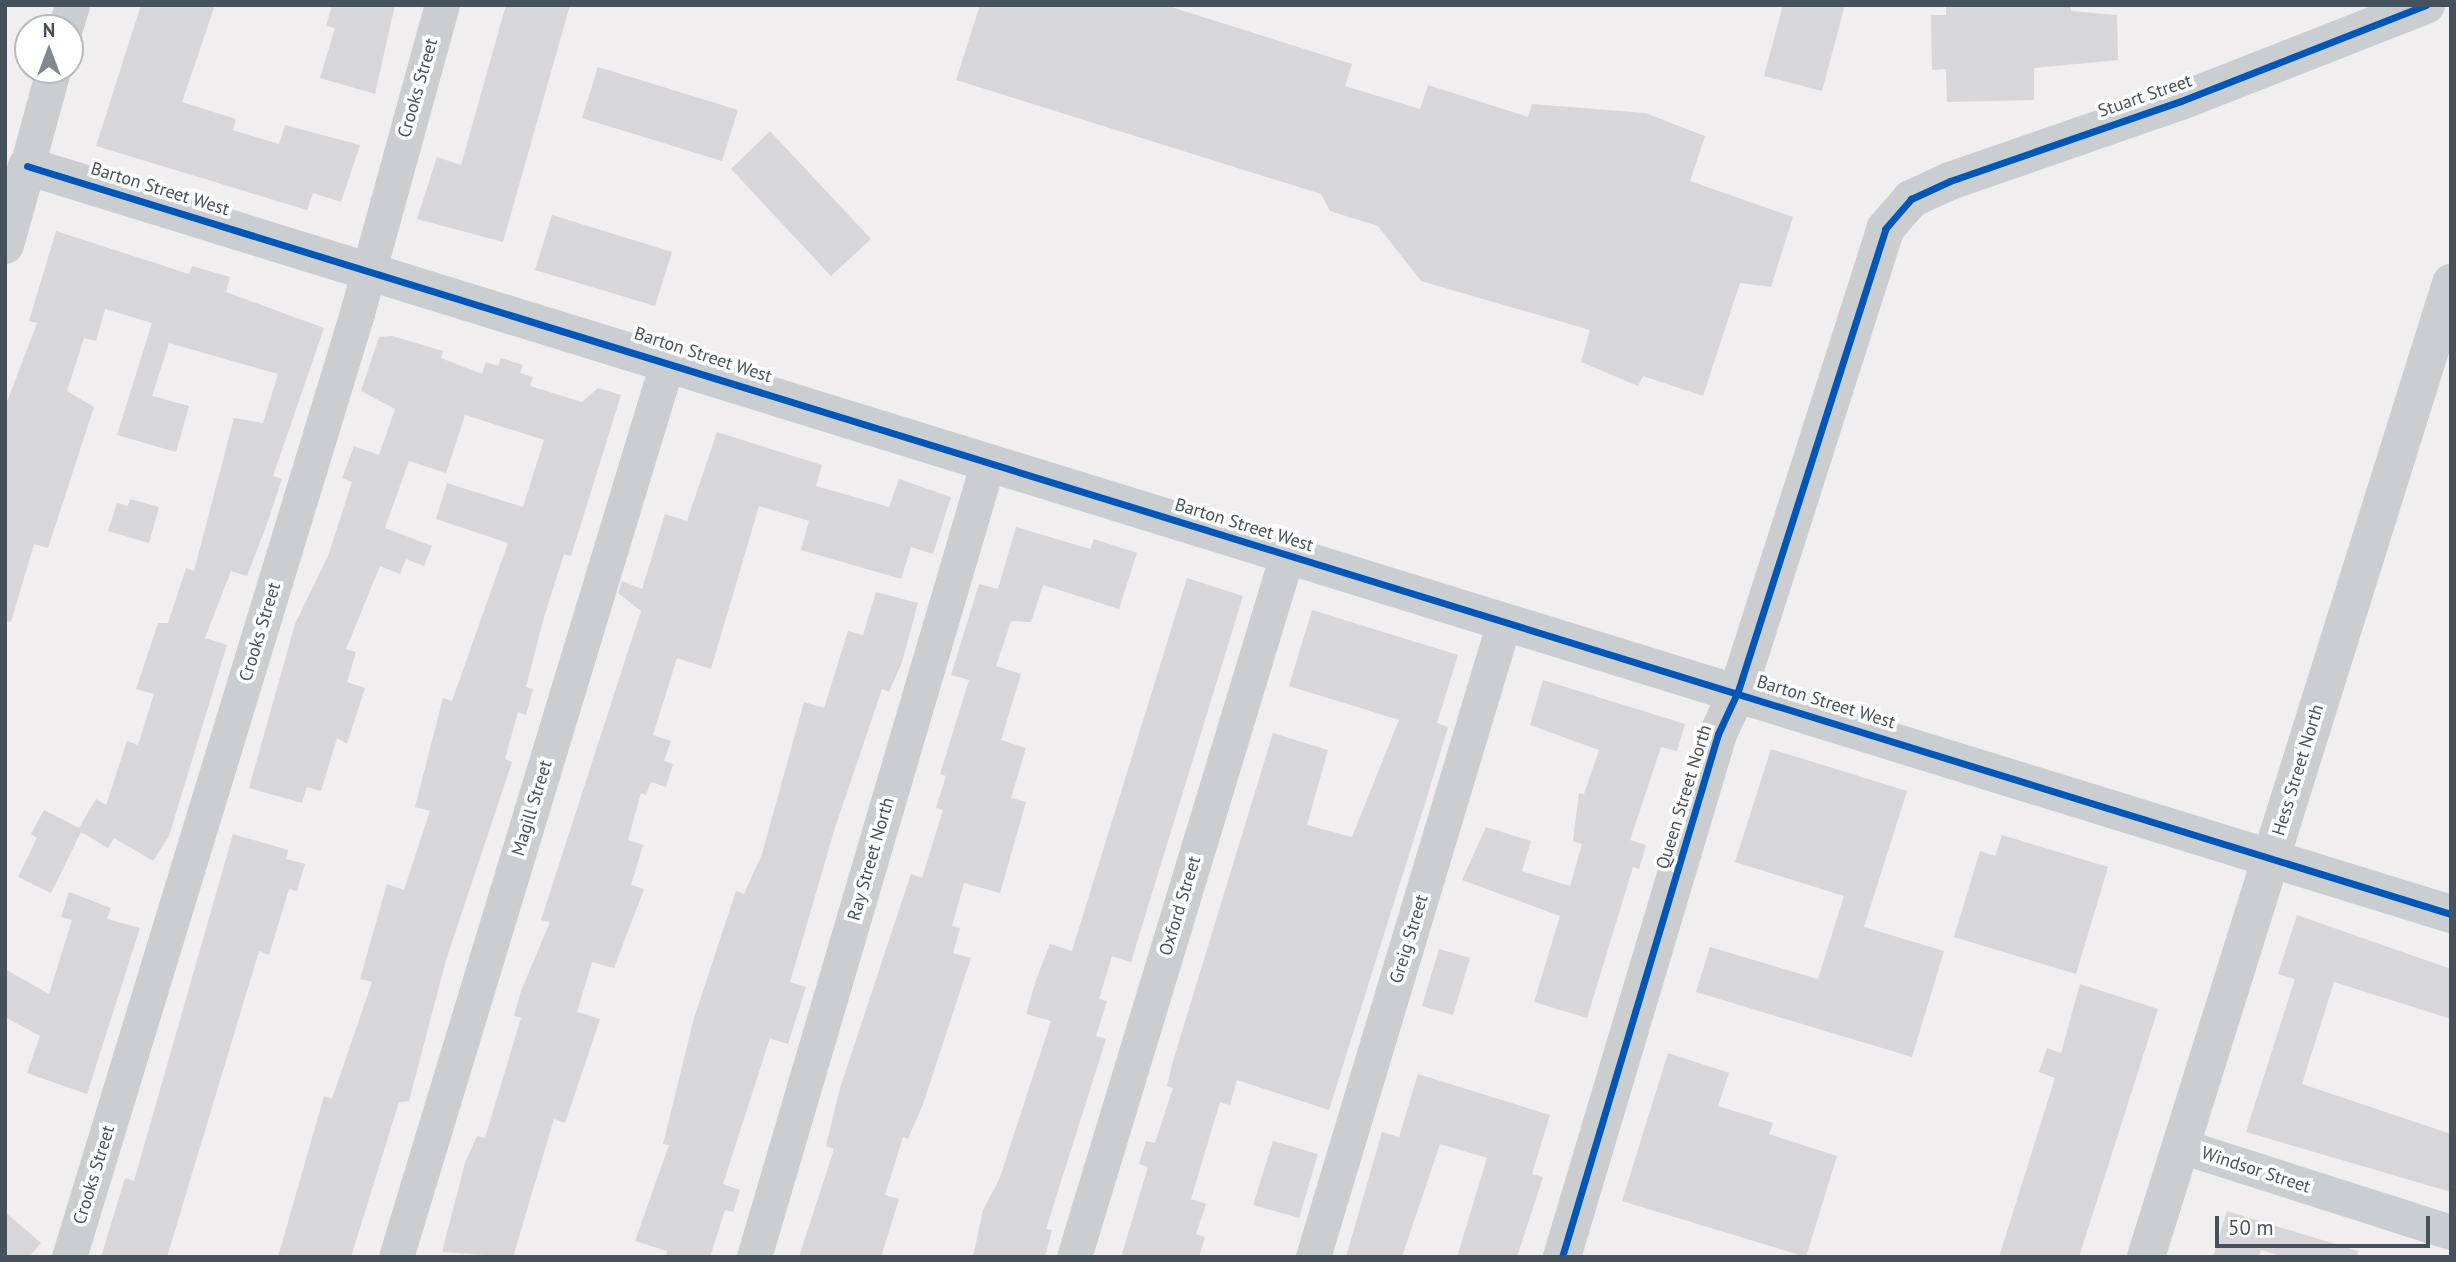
<!DOCTYPE html>
<html>
<head>
<meta charset="utf-8">
<style>
	body { margin:0 }
	#map { position:relative; width:2456px; height:1262px; overflow:hidden; background:#f0eeef; font-family:"PT Sans",sans-serif }
	div>[style] { position:absolute }
	.building>* { inset:0; background:#d7d6d9 }
	.street>* { height:35px; margin:-17.5px; padding:0 17.5px; transform-origin:17.5px; border-radius:17.5px; background:#caced0 }
	.secondary>* { height:38px; margin:-19px; padding:0 19px; transform-origin:19px; border-radius:19px; background:#cbced1 }
	.cycleway>* { height:7px; margin:-3.5px; padding:0 3.5px; transform-origin:3.5px; border-radius:3.5px; background:#0057b8 }
	span { translate:-50% -50%; white-space:nowrap; text-align:center; line-height:1.15; -webkit-text-stroke:7px #fff; paint-order:stroke }
	.street-label { font-size:18px; color:#45525d }
	.frame { position:absolute; inset:0; border:7px solid #45525d; pointer-events:none }
	.north { position:absolute; left:14px; top:14px; width:70px; height:70px; box-sizing:border-box; background:#fff; border:2px solid #b5babe; border-radius:50%; rotate:0deg; font-size:19px; font-weight:700; line-height:28px; text-align:center; color:#45525d }
	.north::after { content:''; display:block; margin:auto; width:24px; height:32px; background:#818990; clip-path:polygon(50% 0,100% 100%,50% 72%,0 100%) }
	.scale { position:absolute; left:2215px; top:1216px; width:215px; height:32px; box-sizing:border-box; border:4px solid #45525d; border-top:0; padding-left:9px; font-size:21px; line-height:24px; white-space:nowrap; color:#45525d; -webkit-text-stroke:5px #fff; paint-order:stroke }
</style>
</head>
<body>
<div id="map">
	<div class="building">
		<div style="clip-path:polygon(141px 5px,215px 5px,182px 102px,236px 119px,233px 130px,279px 144px,285px 125px,360px 145px,341px 202px,313px 193px,307px 210px,96px 146px)"></div>
		<div style="clip-path:polygon(332px 5px,395px 5px,375px 94px,320px 78px,335px 28px,326px 26px)"></div>
		<div style="clip-path:polygon(506px 5px,570px 5px,503px 242px,417px 219px,437px 157px,461px 165px)"></div>
		<div style="clip-path:polygon(980px 5px,1165px 5px,1352px 64px,1345px 86px,1420px 109px,1428px 85px,1528px 117px,1532px 104px,1645px 113px,1705px 136px,1690px 181px,1793px 217px,1771px 287px,1740px 283px,1703px 396px,1643px 376px,1638px 386px,1581px 362px,1590px 330px,1421px 281px,1378px 226px,1330px 211px,1321px 194px,956px 80px)"></div>
		<div style="clip-path:polygon(1783px 5px,1845px 5px,1822px 91px,1764px 76px)"></div>
		<div style="clip-path:polygon(1946px 5px,2071px 5px,2071px 11px,2117px 15px,2118px 60px,2034px 68px,2034px 100px,1947px 102px,1946px 69px,1932px 70px,1931px 15px,1946px 15px)"></div>
		<div style="clip-path:polygon(598px 67px,738px 110px,722px 161px,582px 118px)"></div>
		<div style="clip-path:polygon(770px 131px,871px 239px,831px 276px,731px 169px)"></div>
		<div style="clip-path:polygon(552px 215px,672px 252px,655px 306px,535px 270px)"></div>
		<div style="clip-path:polygon(56px 231px,189px 274px,192px 266px,230px 277px,226px 292px,324px 328px,273px 476px,282px 479px,268px 521px,247px 576px,231px 571px,205px 638px,227px 645px,169px 836px,153px 861px,114px 838px,108px 848px,81px 832px,51px 893px,18px 877px,37px 838px,31px 834px,44px 810px,79px 828px,96px 799px,106px 805px,127px 741px,138px 745px,154px 694px,136px 689px,158px 623px,168px 623px,186px 568px,194px 571px,234px 418px,263px 423px,278px 374px,169px 343px,152px 396px,189px 406px,176px 452px,117px 435px,152px 323px,105px 309px,96px 341px,84px 338px,67px 391px,94px 407px,48px 548px,34px 544px,11px 622px,5px 621px,5px 407px,37px 323px,29px 321px)"></div>
		<div style="clip-path:polygon(392px 336px,443px 351px,441px 358px,482px 374px,486px 362px,498px 366px,501px 358px,523px 365px,520px 373px,533px 377px,530px 386px,582px 402px,598px 388px,621px 395px,571px 556px,564px 554px,544px 617px,526px 687px,533px 689px,526px 715px,518px 712px,505px 759px,512px 762px,446px 960px,409px 1101px,399px 1102px,351px 1257px,278px 1257px,324px 1096px,332px 1099px,372px 982px,360px 979px,387px 884px,404px 890px,430px 811px,415px 807px,443px 698px,452px 701px,508px 543px,436px 519px,447px 483px,523px 507px,544px 440px,465px 415px,446px 473px,409px 461px,385px 528px,432px 546px,424px 566px,406px 559px,400px 574px,380px 566px,346px 649px,356px 652px,347px 682px,365px 688px,347px 744px,337px 738px,321px 791px,307px 787px,302px 803px,249px 788px,295px 624px,328px 556px,352px 482px,342px 478px,354px 446px,379px 455px,395px 409px,361px 391px,379px 337px)"></div>
		<div style="clip-path:polygon(717px 432px,822px 465px,816px 486px,889px 507px,899px 479px,951px 497px,933px 554px,911px 547px,901px 579px,801px 550px,809px 521px,759px 506px,711px 669px,677px 658px,653px 735px,671px 741px,664px 761px,673px 764px,666px 787px,651px 782px,646px 795px,641px 793px,628px 840px,643px 845px,631px 885px,644px 889px,614px 968px,592px 962px,577px 1012px,600px 1019px,565px 1123px,554px 1119px,513px 1257px,442px 1252px,465px 1163px,477px 1136px,485px 1138px,521px 1018px,514px 1016px,521px 991px,550px 922px,541px 920px,641px 611px,618px 593px,622px 581px,642px 589px,665px 514px,687px 521px)"></div>
		<div style="clip-path:polygon(130px 499px,159px 507px,149px 543px,108px 531px,117px 503px,128px 506px)"></div>
		<div style="clip-path:polygon(1016px 527px,1090px 549px,1094px 539px,1137px 553px,1119px 609px,1043px 585px,1031px 622px,1011px 621px,996px 666px,1021px 674px,1001px 740px,1026px 748px,1011px 798px,1026px 802px,1000px 893px,964px 883px,952px 926px,960px 928px,953px 953px,971px 958px,923px 1104px,908px 1139px,903px 1137px,885px 1195px,899px 1199px,881px 1257px,799px 1257px,834px 1149px,826px 1146px,840px 1088px,911px 874px,922px 878px,943px 810px,936px 808px,946px 776px,940px 774px,969px 680px,951px 675px,979px 584px,998px 589px)"></div>
		<div style="clip-path:polygon(1187px 578px,1243px 596px,1131px 962px,1112px 956px,1099px 999px,1107px 1001px,1096px 1036px,1106px 1039px,1046px 1229px,1052px 1230px,1045px 1257px,973px 1257px,983px 1210px,999px 1180px,1051px 1021px,1026px 1014px,1036px 980px,1050px 944px,1072px 951px)"></div>
		<div style="clip-path:polygon(876px 592px,918px 603px,902px 662px,889px 692px,882px 689px,834px 831px,790px 982px,806px 987px,788px 1044px,770px 1038px,723px 1184px,740px 1190px,733px 1212px,725px 1210px,710px 1257px,666px 1257px,667px 1251px,635px 1241px,669px 1145px,663px 1144px,694px 1018px,736px 891px,744px 894px,762px 854px,804px 702px,824px 708px,848px 631px,863px 635px)"></div>
		<div style="clip-path:polygon(1312px 610px,1458px 655px,1437px 723px,1448px 727px,1427px 797px,1329px 1110px,1237px 1080px,1230px 1105px,1220px 1102px,1191px 1199px,1206px 1204px,1196px 1234px,1205px 1237px,1199px 1257px,1121px 1257px,1148px 1167px,1139px 1164px,1146px 1141px,1155px 1143px,1173px 1088px,1167px 1086px,1173px 1061px,1273px 733px,1328px 750px,1307px 825px,1352px 837px,1399px 720px,1289px 686px)"></div>
		<div style="clip-path:polygon(1543px 680px,1685px 724px,1677px 751px,1661px 747px,1630px 840px,1646px 845px,1639px 869px,1633px 867px,1587px 1018px,1534px 1002px,1560px 916px,1462px 880px,1486px 827px,1531px 841px,1522px 871px,1570px 886px,1582px 844px,1573px 841px,1579px 793px,1584px 794px,1599px 750px,1530px 725px)"></div>
		<div style="clip-path:polygon(1771px 749px,1907px 791px,1864px 927px,1944px 951px,1912px 1057px,1696px 992px,1710px 947px,1818px 979px,1844px 896px,1735px 862px)"></div>
		<div style="clip-path:polygon(233px 834px,288px 850px,286px 859px,305px 864px,297px 891px,289px 889px,269px 955px,259px 951px,167px 1257px,101px 1257px,125px 1178px,134px 1181px)"></div>
		<div style="clip-path:polygon(2002px 835px,2108px 867px,2076px 974px,1954px 937px,1980px 851px,1995px 856px)"></div>
		<div style="clip-path:polygon(69px 892px,111px 908px,107px 919px,140px 928px,87px 1094px,27px 1073px,40px 1036px,5px 1017px,5px 969px,49px 994px,72px 920px,61px 917px)"></div>
		<div style="clip-path:polygon(2297px 915px,2451px 969px,2451px 1019px,2334px 982px,2302px 1084px,2451px 1134px,2451px 1192px,2246px 1132px,2295px 979px,2278px 974px)"></div>
		<div style="clip-path:polygon(1439px 949px,1470px 958px,1453px 1015px,1422px 1006px)"></div>
		<div style="clip-path:polygon(2080px 984px,2158px 1009px,2079px 1257px,1999px 1257px,2055px 1078px,2039px 1072px,2047px 1048px,2061px 1053px)"></div>
		<div style="clip-path:polygon(1668px 1053px,1729px 1073px,1718px 1106px,1773px 1123px,1769px 1134px,1837px 1156px,1806px 1257px,1622px 1201px)"></div>
		<div style="clip-path:polygon(1418px 1074px,1550px 1115px,1532px 1174px,1543px 1177px,1517px 1257px,1457px 1257px,1487px 1158px,1440px 1144px,1402px 1257px,1346px 1257px,1382px 1132px,1399px 1137px)"></div>
		<div style="clip-path:polygon(1273px 1141px,1318px 1154px,1299px 1218px,1253px 1205px)"></div>
		<div style="clip-path:polygon(2227px 1211px,2358px 1251px,2357px 1257px,2284px 1257px,2261px 1250px,2259px 1257px,2213px 1257px)"></div>
		<div style="clip-path:polygon(5px 1212px,41px 1243px,29px 1257px,5px 1257px)"></div>
	</div>
	<div class="street">
		<div style="left:65px;top:28px;width:24px;rotate:-73deg"></div>
		<div style="left:27px;top:166px;width:99px;rotate:-74.8deg"></div>
		<div style="left:2181px;top:1146px;width:283px;rotate:17.7deg"></div>
		<div style="left:69px;top:1257px;width:987px;rotate:-73.03deg"></div>
		<div style="left:357px;top:313px;width:320px;rotate:-74.6deg"></div>
		<div style="left:396px;top:1257px;width:937px;rotate:-73.13deg"></div>
		<div style="left:754px;top:1257px;width:829px;rotate:-73.6deg"></div>
		<div style="left:1074px;top:1257px;width:734px;rotate:-73.12deg"></div>
		<div style="left:1313px;top:1257px;width:663px;rotate:-73.26deg"></div>
	</div>
	<div class="secondary">
		<div style="left:5px;top:245px;width:82px;rotate:-74.4deg"></div>
		<div style="left:27px;top:166px;width:2537px;rotate:17.15deg"></div>
		<div style="left:1562px;top:1257px;width:546px;rotate:-73.39deg"></div>
		<div style="left:1718px;top:734px;width:47px;rotate:-65.1deg"></div>
		<div style="left:1738px;top:691px;width:485px;rotate:-72.3deg"></div>
		<div style="left:1885px;top:229px;width:40px;rotate:-49deg"></div>
		<div style="left:1911px;top:199px;width:43px;rotate:-24.8deg"></div>
		<div style="left:1950px;top:181px;width:244px;rotate:-19.1deg"></div>
		<div style="left:2181px;top:101px;width:263px;rotate:-21.4deg"></div>
		<div style="left:2146px;top:1257px;width:1021px;rotate:-72.61deg"></div>
	</div>
	<div class="cycleway">
		<div style="left:27px;top:166px;width:2537px;rotate:17.15deg"></div>
		<div style="left:1562px;top:1257px;width:546px;rotate:-73.39deg"></div>
		<div style="left:1718px;top:734px;width:47px;rotate:-65.1deg"></div>
		<div style="left:1738px;top:691px;width:485px;rotate:-72.3deg"></div>
		<div style="left:1885px;top:229px;width:40px;rotate:-49deg"></div>
		<div style="left:1911px;top:199px;width:43px;rotate:-24.8deg"></div>
		<div style="left:1950px;top:181px;width:244px;rotate:-19.1deg"></div>
		<div style="left:2181px;top:101px;width:263px;rotate:-21.4deg"></div>
	</div>
	<div class="street-label">
		<span style="left:418px;top:88px;rotate:-74deg">Crooks Street</span>
		<span style="left:2145px;top:96px;rotate:-19deg">Stuart Street</span>
		<span style="left:160px;top:189px;rotate:17deg">Barton Street West</span>
		<span style="left:703px;top:355px;rotate:18deg">Barton Street West</span>
		<span style="left:1244px;top:525px;rotate:17deg">Barton Street West</span>
		<span style="left:260px;top:632px;rotate:-73deg">Crooks Street</span>
		<span style="left:1826px;top:702px;rotate:17deg">Barton Street West</span>
		<span style="left:2298px;top:770px;rotate:-73deg">Hess Street North</span>
		<span style="left:1684px;top:797px;rotate:-73deg">Queen Street North</span>
		<span style="left:532px;top:808px;rotate:-73deg">Magill Street</span>
		<span style="left:871px;top:859px;rotate:-74deg">Ray Street North</span>
		<span style="left:1180px;top:906px;rotate:-73deg">Oxford Street</span>
		<span style="left:1409px;top:939px;rotate:-73deg">Greig Street</span>
		<span style="left:2256px;top:1170px;rotate:18deg">Windsor Street</span>
		<span style="left:94px;top:1175px;rotate:-73deg">Crooks Street</span>
	</div>
	<div class="frame"></div>
	<div class="north">N</div>
	<div class="scale">50 m</div>
</div>
</body>
</html>
